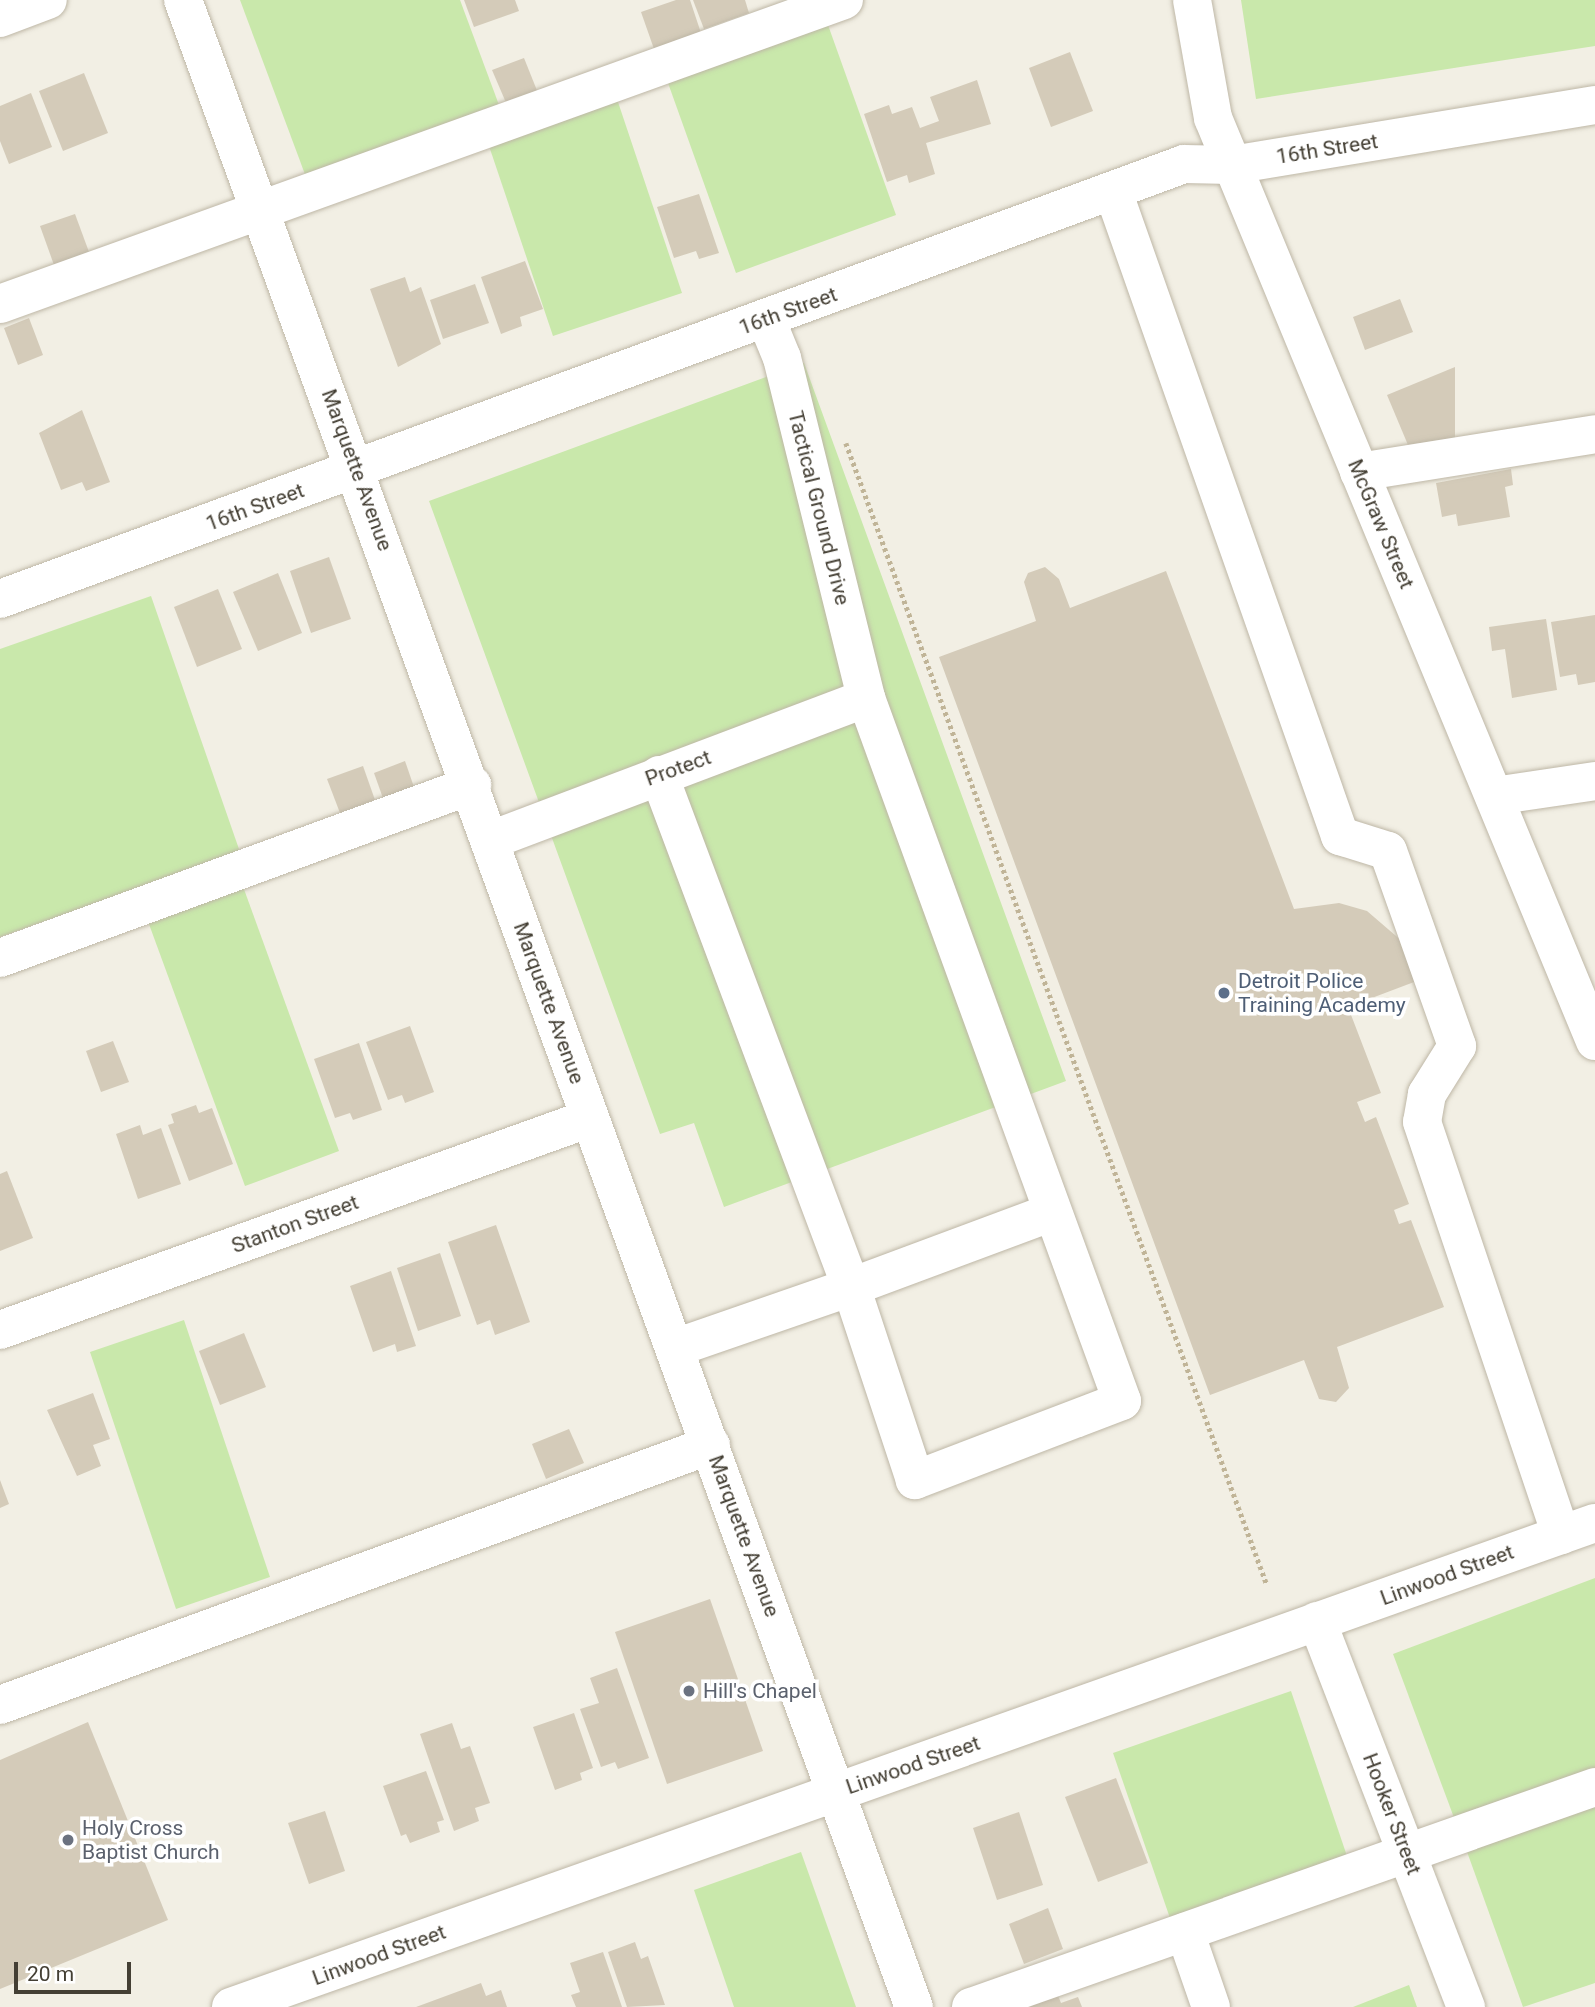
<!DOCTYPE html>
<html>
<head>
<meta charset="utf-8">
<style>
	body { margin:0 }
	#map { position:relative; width:1595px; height:2007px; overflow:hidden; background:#f2efe4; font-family:Roboto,sans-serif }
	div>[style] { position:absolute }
	.green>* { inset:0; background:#c9e8ab }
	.building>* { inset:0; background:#d4cbb9 }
	.path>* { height:4.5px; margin-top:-2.25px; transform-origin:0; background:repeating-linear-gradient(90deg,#c0b497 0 3.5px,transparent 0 7px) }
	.roads { filter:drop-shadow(0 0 2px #beb7a6) drop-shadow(0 0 2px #beb7a6) }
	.minor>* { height:38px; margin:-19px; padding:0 19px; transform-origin:19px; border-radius:19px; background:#fff }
	.dots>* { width:19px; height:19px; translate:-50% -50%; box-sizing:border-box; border:4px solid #fff; border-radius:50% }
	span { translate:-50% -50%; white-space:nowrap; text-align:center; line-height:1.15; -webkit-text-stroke:7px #fff; paint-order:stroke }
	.street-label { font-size:21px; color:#443f34 }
	.service-label { font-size:21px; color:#4e5e75 }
	.left { translate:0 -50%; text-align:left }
	.worship-label { font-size:21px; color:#5b616d }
	.scale { position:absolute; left:14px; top:1962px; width:117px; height:32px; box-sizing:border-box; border:4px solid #443f34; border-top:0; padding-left:9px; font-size:21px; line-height:24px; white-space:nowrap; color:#443f34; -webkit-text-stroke:5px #fff; paint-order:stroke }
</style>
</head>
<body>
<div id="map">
	<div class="green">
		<div style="clip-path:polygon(240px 0,460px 0,499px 105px,306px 177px)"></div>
		<div style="clip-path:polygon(1241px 0,1595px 0,1595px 46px,1256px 99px)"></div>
		<div style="clip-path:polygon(828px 25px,896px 215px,736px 273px,668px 83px)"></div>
		<div style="clip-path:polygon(617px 99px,682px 293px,553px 336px,488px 143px)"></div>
		<div style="clip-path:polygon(804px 363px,1066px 1081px,724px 1207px,694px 1123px,660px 1134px,429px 501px)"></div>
		<div style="clip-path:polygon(151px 596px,240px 852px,0 937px,0 649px)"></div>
		<div style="clip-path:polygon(241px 881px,339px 1151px,245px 1186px,146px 916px)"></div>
		<div style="clip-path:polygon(184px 1320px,270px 1577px,176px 1609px,90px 1352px)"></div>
		<div style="clip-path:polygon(1595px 1578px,1595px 1771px,1456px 1823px,1393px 1654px)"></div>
		<div style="clip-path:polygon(1291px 1691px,1348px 1859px,1171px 1921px,1113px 1753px)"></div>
		<div style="clip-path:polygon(1595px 1802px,1595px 1983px,1523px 2007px,1466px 1849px)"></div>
		<div style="clip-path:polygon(801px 1852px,856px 2007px,734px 2007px,694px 1890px)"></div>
		<div style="clip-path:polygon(1409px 1985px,1417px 2007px,1353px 2007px)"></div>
	</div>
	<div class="building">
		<div style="clip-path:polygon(464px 0,515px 0,519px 11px,474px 27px)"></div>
		<div style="clip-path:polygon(676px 0,690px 0,701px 33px,654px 49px,641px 12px)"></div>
		<div style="clip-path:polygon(693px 0,745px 0,749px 13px,704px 29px)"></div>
		<div style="clip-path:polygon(1070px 52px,1093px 111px,1051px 127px,1029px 68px)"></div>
		<div style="clip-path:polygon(524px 58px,538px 93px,507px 105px,492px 70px)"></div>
		<div style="clip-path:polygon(84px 73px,108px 133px,63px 151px,39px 91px)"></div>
		<div style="clip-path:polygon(977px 80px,991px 124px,926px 143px,935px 174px,909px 183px,907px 175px,887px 182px,864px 114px,889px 105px,892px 114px,912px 107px,920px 128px,939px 121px,930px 97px)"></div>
		<div style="clip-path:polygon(31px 93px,52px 147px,9px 164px,0 141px,0 106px)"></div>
		<div style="clip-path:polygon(699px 194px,719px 253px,699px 259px,696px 251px,674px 258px,657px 207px)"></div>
		<div style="clip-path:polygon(75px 214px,89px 252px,54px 265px,40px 226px)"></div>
		<div style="clip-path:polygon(525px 261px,543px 309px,520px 317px,522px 326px,501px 334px,481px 277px)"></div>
		<div style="clip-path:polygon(405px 277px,410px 292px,421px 287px,441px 344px,398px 367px,370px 289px)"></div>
		<div style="clip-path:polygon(475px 284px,489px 323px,443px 339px,430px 300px)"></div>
		<div style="clip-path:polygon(1400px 299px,1413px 332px,1365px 350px,1353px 317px)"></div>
		<div style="clip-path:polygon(29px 318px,43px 355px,18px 365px,4px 328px)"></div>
		<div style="clip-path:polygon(1455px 367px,1455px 438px,1408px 445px,1387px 395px)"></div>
		<div style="clip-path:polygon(82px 410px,110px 482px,86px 491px,82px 482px,61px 490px,39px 433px)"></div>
		<div style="clip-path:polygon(1511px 469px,1513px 485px,1505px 487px,1510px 517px,1458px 526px,1456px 514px,1442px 517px,1436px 483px)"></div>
		<div style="clip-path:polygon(329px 557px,351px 619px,311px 633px,290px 571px)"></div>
		<div style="clip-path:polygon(1045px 567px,1059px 579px,1070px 608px,1166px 571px,1294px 909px,1339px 903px,1367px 911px,1410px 948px,1422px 979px,1348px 1007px,1381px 1093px,1357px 1102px,1365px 1122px,1376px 1117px,1409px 1204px,1394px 1210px,1399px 1224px,1411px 1220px,1444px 1307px,1337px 1347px,1349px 1388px,1336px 1402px,1319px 1399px,1304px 1360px,1210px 1395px,939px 657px,1036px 621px,1024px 582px,1028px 573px)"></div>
		<div style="clip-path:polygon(278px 573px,302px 633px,258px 651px,233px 592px)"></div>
		<div style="clip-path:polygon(218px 589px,242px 649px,197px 667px,174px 607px)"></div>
		<div style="clip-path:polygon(1595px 615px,1595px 682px,1578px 685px,1576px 674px,1560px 677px,1551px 622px)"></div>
		<div style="clip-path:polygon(1546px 619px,1557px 690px,1512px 698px,1505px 649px,1492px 651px,1489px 627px)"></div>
		<div style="clip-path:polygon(405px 761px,415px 790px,384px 801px,374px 773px)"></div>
		<div style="clip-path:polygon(363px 766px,375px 800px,340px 813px,327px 779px)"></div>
		<div style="clip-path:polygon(410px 1026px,434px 1092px,405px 1103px,402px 1095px,388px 1100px,366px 1042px)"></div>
		<div style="clip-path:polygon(113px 1041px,129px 1082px,101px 1092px,86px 1051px)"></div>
		<div style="clip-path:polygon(359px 1043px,382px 1110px,353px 1120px,350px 1113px,335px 1118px,314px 1059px)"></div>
		<div style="clip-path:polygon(196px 1105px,199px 1113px,212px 1108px,233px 1164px,189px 1181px,168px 1125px,174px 1123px,171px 1114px)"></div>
		<div style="clip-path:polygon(140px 1125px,143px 1135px,161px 1128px,181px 1184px,138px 1199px,116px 1134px)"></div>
		<div style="clip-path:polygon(7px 1171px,33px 1238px,0 1251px,0 1174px)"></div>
		<div style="clip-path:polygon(496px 1225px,530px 1322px,495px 1335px,490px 1320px,477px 1325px,448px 1242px)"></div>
		<div style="clip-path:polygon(440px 1253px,461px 1316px,418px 1331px,397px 1268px)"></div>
		<div style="clip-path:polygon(391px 1271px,416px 1346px,397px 1352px,395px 1344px,373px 1352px,350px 1286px)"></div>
		<div style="clip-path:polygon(244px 1333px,266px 1387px,220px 1405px,199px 1351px)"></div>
		<div style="clip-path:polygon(93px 1393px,110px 1439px,93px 1445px,101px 1466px,77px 1476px,47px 1410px)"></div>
		<div style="clip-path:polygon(569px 1429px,584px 1463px,546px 1479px,532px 1444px)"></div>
		<div style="clip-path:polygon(0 1480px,9px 1504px,0 1508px)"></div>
		<div style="clip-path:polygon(710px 1599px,763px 1751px,667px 1784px,615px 1632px)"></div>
		<div style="clip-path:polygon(617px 1668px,649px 1758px,618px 1769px,615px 1762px,601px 1767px,580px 1709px,599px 1703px,590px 1678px)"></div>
		<div style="clip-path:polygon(574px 1713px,593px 1768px,580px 1773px,582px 1780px,555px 1790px,533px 1727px)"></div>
		<div style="clip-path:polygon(88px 1722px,168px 1920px,0 1989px,0 1760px)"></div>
		<div style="clip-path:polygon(452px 1723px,461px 1749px,470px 1746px,490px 1803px,475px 1808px,479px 1821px,454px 1831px,420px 1734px)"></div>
		<div style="clip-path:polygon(426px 1771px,444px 1820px,437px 1822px,440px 1832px,410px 1843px,406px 1834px,401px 1836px,383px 1786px)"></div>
		<div style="clip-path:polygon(1116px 1778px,1148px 1863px,1098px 1882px,1065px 1797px)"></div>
		<div style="clip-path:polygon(325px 1811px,345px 1871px,309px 1884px,288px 1823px)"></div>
		<div style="clip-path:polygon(1019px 1812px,1043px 1885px,997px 1900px,973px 1828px)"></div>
		<div style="clip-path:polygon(1048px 1908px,1063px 1949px,1024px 1964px,1009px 1924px)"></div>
		<div style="clip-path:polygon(635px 1942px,641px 1959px,648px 1956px,665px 2005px,627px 2007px,608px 1952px)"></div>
		<div style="clip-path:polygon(603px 1952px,622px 2007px,576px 2007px,571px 1995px,580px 1992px,570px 1963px)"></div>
		<div style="clip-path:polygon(481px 1983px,486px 1996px,501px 1990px,507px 2007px,416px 2007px)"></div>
		<div style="clip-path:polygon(1057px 1993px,1061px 2003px,1078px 1997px,1082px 2007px,1019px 2007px)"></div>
	</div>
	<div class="path">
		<div style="left:846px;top:443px;width:1217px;rotate:69.76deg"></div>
	</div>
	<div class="roads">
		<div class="minor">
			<div style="left:183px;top:0;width:2136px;rotate:69.99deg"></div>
			<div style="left:1192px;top:0;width:120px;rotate:79.9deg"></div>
			<div style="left:1213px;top:118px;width:999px;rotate:67.52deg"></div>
			<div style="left:0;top:18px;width:51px;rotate:-20.6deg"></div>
			<div style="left:1113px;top:191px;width:684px;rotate:70.61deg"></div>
			<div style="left:1340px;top:836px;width:50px;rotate:17.4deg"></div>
			<div style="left:1388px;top:851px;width:207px;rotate:70.5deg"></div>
			<div style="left:1457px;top:1046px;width:57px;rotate:122deg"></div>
			<div style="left:1427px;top:1094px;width:28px;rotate:100deg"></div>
			<div style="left:1422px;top:1122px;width:436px;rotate:71.4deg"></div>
			<div style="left:0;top:304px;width:897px;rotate:-19.81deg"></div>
			<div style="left:766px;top:319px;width:42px;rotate:67.7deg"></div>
			<div style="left:782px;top:358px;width:350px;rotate:76.1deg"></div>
			<div style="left:866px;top:698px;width:748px;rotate:69.99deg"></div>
			<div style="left:1122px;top:1401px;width:222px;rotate:159.1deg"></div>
			<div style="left:915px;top:1480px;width:203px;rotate:-108.3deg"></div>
			<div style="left:851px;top:1287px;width:215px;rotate:-20.4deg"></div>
			<div style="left:1359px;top:472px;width:239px;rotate:-9.1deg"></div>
			<div style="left:0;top:599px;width:1261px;rotate:-20.17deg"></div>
			<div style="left:1184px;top:164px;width:48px;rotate:1.2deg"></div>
			<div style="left:1232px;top:165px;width:368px;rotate:-9.4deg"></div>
			<div style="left:659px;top:775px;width:547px;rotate:69.44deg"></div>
			<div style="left:851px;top:1287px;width:186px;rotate:160.9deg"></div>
			<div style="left:1494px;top:796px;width:102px;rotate:-8.4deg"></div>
			<div style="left:491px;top:840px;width:401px;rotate:-20.7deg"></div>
			<div style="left:0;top:958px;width:503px;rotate:-20.13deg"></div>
			<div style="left:0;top:1330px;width:627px;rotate:-19.76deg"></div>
			<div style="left:1317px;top:1621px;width:414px;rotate:68.9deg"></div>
			<div style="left:0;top:1705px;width:757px;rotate:-20.09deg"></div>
			<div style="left:1185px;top:1932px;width:79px;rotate:70.9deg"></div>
			<div style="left:231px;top:2007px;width:1447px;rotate:-19.54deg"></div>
			<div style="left:971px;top:2007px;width:662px;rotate:-19.42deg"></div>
		</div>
	</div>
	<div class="dots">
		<div style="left:1224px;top:993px;background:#5c6f8a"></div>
		<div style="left:689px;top:1691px;background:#6b7280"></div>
		<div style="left:68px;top:1840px;background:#6b7280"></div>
	</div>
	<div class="street-label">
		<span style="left:1327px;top:149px;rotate:-9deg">16th Street</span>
		<span style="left:788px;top:311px;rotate:-20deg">16th Street</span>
		<span style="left:357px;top:470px;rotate:70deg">Marquette Avenue</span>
		<span style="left:255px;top:507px;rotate:-20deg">16th Street</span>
		<span style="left:819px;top:508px;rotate:76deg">Tactical Ground Drive</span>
		<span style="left:1381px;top:524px;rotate:67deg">McGraw Street</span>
		<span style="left:678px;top:768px;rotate:-20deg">Protect</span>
		<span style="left:549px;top:1003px;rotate:70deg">Marquette Avenue</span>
		<span style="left:295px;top:1224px;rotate:-20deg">Stanton Street</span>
		<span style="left:744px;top:1536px;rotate:70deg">Marquette Avenue</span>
		<span style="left:1447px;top:1575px;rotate:-20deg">Linwood Street</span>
		<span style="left:913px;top:1765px;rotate:-19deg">Linwood Street</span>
		<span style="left:1392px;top:1814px;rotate:69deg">Hooker Street</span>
		<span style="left:379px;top:1955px;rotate:-20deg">Linwood Street</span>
	</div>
	<div class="service-label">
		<span class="left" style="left:1238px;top:993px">Detroit Police<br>Training Academy</span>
	</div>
	<div class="worship-label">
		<span class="left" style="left:703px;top:1691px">Hill's Chapel</span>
		<span class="left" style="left:82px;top:1840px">Holy Cross<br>Baptist Church</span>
	</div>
	<div class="scale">20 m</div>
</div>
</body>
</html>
